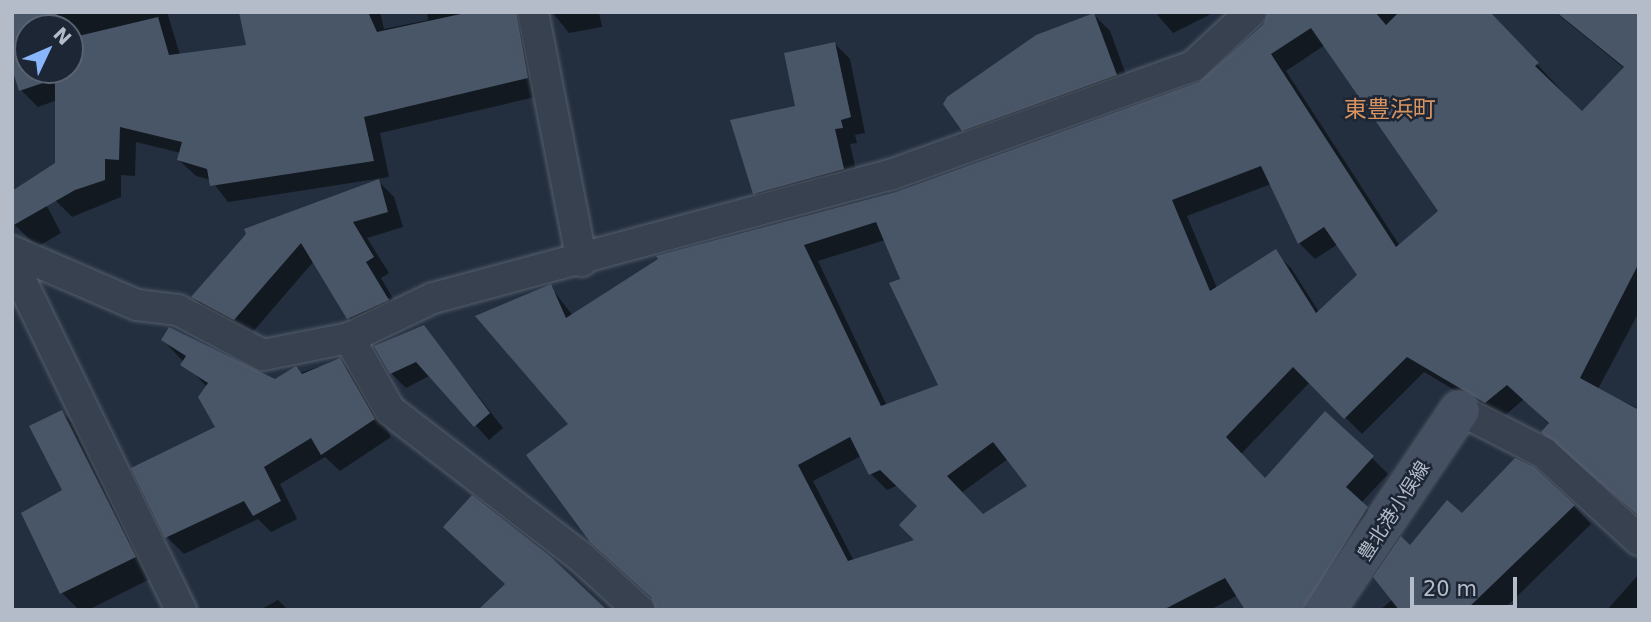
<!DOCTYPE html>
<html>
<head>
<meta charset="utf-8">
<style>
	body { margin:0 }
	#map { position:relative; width:1651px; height:622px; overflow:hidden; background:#232f3f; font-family:"DejaVu Sans","Noto Sans JP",sans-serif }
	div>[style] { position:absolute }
	.shadow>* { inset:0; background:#0007 }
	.building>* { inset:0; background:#495668 }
	.roads { filter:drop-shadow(0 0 2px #565f6d) drop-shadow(0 0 2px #565f6d) }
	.minor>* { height:30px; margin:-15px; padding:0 15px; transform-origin:15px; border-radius:15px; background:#38414f }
	.secondary>* { height:38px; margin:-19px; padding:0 19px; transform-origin:19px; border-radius:19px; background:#455062 }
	span { translate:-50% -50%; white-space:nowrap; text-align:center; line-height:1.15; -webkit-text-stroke:5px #1d2634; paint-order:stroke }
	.street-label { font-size:19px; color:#b4bcca }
	.quarter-label { font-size:23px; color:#d89460 }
	.frame { position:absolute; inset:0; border:14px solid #b4bcca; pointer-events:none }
	.north { position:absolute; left:14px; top:14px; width:70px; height:70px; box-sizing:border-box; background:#1d2634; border:2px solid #596270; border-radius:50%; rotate:46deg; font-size:19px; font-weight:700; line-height:28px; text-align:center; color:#b4bcca }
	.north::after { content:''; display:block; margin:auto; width:24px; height:32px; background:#88b5fb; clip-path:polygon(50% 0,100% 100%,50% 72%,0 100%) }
	.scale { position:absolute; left:1410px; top:577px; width:107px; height:32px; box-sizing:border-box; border:4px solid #b4bcca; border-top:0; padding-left:9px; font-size:21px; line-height:24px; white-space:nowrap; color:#b4bcca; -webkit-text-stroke:5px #1d2634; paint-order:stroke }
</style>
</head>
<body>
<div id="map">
	<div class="shadow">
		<div style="clip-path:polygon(evenodd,12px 12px,167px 12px,180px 55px,248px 46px,241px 12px,380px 12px,384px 29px,428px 20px,427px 12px,527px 12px,544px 95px,380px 133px,389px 177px,228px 202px,211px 180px,196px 176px,179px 160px,181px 153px,136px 142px,135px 176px,121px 175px,121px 197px,72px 217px,56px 201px,57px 100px,38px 107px,21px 90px,12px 12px,28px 28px,70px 28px,70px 70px,28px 70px,28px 28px)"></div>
		<div style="clip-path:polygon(552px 12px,599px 12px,602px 27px,569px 33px)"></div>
		<div style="clip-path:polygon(1155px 12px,1215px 12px,1173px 33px)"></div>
		<div style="clip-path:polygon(evenodd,1308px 12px,1489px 12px,1582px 113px,1625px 69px,1555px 12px,1639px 12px,1639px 312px,1598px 389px,1639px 409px,1639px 515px,1524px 399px,1502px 418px,1424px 372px,1362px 434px,1310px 382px,1241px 454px,1266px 480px,1372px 458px,1388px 474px,1361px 503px,1383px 524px,1325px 610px,1247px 610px,1238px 595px,1210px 610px,657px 610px,570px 425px,550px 286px,573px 316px,1200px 84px,1308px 12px,1325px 45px,1440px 211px,1400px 246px,1286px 71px,1325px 45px,1308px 12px,1271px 184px,1299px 243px,1315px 259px,1338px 244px,1359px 275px,1319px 312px,1291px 268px,1275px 252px,1217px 288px,1187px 216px,1271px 184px,1308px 12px,885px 240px,940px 386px,887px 406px,818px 261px,885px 240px,1308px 12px,861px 456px,871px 474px,887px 490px,898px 485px,919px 506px,917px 540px,854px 561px,813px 481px,861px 456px,1308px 12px,1008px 459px,1030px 486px,983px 516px,961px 493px,1008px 459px)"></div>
		<div style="clip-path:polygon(1094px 15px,1110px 31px,1132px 91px,979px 146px,963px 130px)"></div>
		<div style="clip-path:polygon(835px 44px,850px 59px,865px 133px,855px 135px,857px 143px,850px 144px,859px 184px,770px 208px,755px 193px)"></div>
		<div style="clip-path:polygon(378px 181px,394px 197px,403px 227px,367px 238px,389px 273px,381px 278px,403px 316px,365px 334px,349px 318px,314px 261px,250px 335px,209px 313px,193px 297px)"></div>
		<div style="clip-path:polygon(26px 185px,48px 208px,61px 233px,37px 247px,14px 224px)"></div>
		<div style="clip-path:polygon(424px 327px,503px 428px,489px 440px,431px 375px,406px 388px,391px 373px)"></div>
		<div style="clip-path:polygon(163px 340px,275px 381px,340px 360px,357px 377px,391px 437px,340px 471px,325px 457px,280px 484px,297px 519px,271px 532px,258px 519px,184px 554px,167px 537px,218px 428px,207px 387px)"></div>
		<div style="clip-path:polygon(62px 412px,82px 432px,154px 577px,88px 610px,79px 610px,62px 593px)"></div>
		<div style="clip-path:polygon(1574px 506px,1591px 524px,1503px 610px,1380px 610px,1393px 599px,1410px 547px,1463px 516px)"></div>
		<div style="clip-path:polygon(1639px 574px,1639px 610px,1607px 610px)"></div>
		<div style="clip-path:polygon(278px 600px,288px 610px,260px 610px)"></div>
	</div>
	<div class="building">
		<div style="clip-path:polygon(12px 12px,56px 12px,61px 28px,28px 28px,28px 70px,70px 70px,70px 38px,158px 17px,169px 55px,246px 45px,239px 12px,368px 12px,377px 32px,470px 12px,516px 12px,528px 78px,364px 117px,374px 161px,210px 186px,207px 169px,177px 160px,182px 142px,120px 127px,119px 160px,105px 159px,105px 180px,75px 190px,12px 226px,12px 191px,55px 163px,55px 79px,19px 91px,12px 69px)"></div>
		<div style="clip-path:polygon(evenodd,1268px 12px,1375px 12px,1386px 25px,1399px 12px,1490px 12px,1539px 63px,1535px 66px,1582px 111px,1624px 67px,1556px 12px,1639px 12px,1639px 263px,1580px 378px,1639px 410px,1639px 516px,1541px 432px,1549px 423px,1507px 385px,1485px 403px,1407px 357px,1344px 419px,1293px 367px,1226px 437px,1265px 478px,1325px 411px,1374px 456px,1346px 487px,1368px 507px,1303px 610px,1245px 610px,1225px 578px,1163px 610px,656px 610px,651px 597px,590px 542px,526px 455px,568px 424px,475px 316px,551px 284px,566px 318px,658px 259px,656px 256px,896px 192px,1199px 82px,1263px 25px,1268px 12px,1311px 28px,1438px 211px,1396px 247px,1271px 54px,1311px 28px,1268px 12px,1261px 166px,1298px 244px,1324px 227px,1357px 275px,1316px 313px,1276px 249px,1210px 291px,1172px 200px,1261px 166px,1268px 12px,876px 222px,900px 279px,889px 283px,938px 385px,881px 406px,804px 245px,876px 222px,1268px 12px,850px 437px,869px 475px,880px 470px,917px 506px,899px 525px,914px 540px,848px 561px,798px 465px,850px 437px,1268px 12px,993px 442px,1027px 486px,983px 514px,947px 476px,993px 442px)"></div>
		<div style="clip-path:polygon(1094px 13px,1117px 75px,962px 131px,943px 104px,947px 97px,1036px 35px)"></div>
		<div style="clip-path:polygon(835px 42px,851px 117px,841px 120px,843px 128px,835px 129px,844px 169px,753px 194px,730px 120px,795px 106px,784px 53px)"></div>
		<div style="clip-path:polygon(379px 179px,388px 212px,353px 222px,374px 257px,366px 262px,389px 300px,347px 319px,301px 243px,234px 320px,191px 297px,246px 234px,244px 229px)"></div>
		<div style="clip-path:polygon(424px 325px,490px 413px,474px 427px,416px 362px,390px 374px,374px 346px)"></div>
		<div style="clip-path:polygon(169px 327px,275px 379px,296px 366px,302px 374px,340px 358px,375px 419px,321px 455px,311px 438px,264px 467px,281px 501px,253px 516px,244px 501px,165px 538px,131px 468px,215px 427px,198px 397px,208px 383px,180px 365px,186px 356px,161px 340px)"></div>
		<div style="clip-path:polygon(62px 410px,136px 557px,60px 594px,21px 513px,62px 490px,29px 426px)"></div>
		<div style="clip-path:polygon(1515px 458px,1534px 467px,1575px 505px,1466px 610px,1399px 610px,1373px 577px,1401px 536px,1410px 545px,1447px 500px,1462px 513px)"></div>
		<div style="clip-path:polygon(472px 495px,550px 556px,607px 610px,478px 610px,505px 584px,443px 527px)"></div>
	</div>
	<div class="roads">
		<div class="minor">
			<div style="left:533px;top:12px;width:254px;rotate:78.9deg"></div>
			<div style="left:12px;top:251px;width:136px;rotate:23.4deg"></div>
			<div style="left:137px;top:305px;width:41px;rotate:7deg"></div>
			<div style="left:178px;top:310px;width:96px;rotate:27.9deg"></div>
			<div style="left:263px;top:355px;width:88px;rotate:-11.2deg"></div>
			<div style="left:349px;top:338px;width:93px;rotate:-25.5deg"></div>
			<div style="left:433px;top:298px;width:473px;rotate:-15.1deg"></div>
			<div style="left:890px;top:175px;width:322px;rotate:-19.8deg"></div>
			<div style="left:1193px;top:66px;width:79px;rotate:-43deg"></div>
			<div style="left:12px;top:262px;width:387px;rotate:64.1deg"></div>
			<div style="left:349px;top:338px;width:83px;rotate:60.3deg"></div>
			<div style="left:390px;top:410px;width:241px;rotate:37.6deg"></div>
			<div style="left:581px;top:557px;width:79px;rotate:42.4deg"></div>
			<div style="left:1460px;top:410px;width:94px;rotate:27.1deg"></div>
			<div style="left:1544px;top:453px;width:129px;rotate:42.5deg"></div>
		</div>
		<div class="secondary">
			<div style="left:1325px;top:610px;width:241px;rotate:-56deg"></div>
		</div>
	</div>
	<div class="street-label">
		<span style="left:1394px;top:511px;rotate:-57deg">豊北港小俣線</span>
	</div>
	<div class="quarter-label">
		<span style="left:1390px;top:109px">東豊浜町</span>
	</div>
	<div class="frame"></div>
	<div class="north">N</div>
	<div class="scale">20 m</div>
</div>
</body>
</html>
